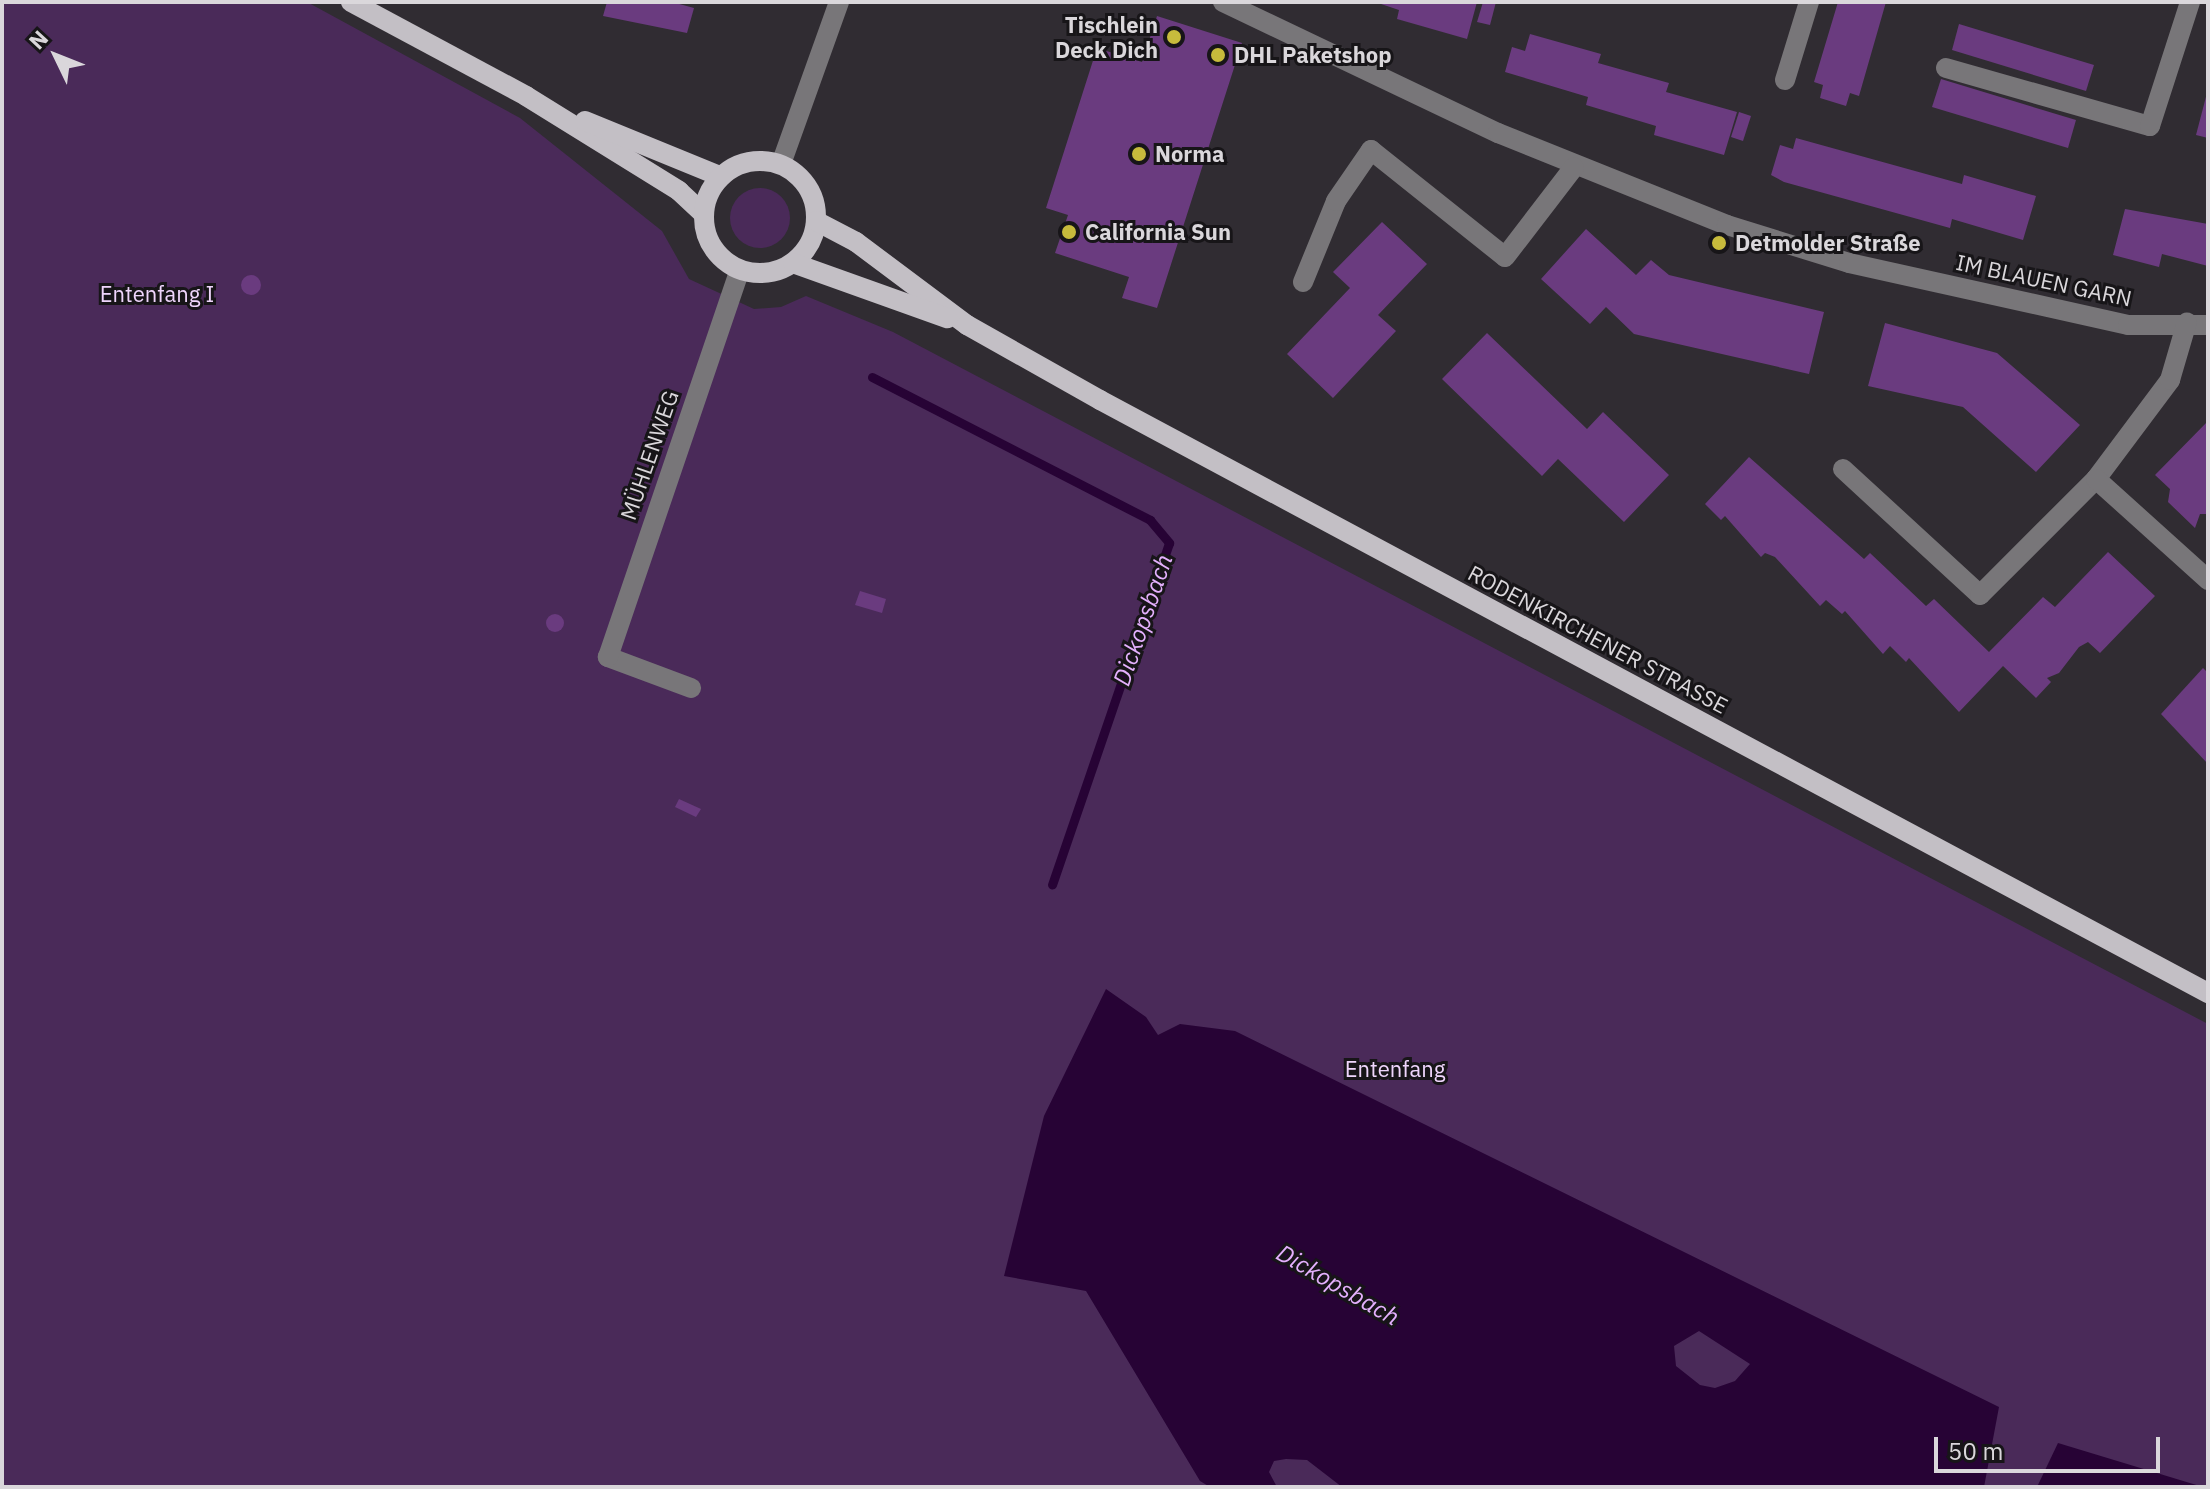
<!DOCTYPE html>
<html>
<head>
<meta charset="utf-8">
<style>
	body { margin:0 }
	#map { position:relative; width:2210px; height:1489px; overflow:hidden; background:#302c32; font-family:"IBM Plex Sans",sans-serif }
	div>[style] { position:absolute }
	.green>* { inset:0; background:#4a2a59 }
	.round { border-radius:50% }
	.water>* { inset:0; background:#270335 }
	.stream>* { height:9px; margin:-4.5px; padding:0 4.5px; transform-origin:4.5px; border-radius:4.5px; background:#270335 }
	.building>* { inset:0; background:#6a3b7f }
	.minor>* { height:20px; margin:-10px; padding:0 10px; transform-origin:10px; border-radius:10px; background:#787679 }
	.major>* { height:20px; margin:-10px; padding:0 10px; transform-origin:10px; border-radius:10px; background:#c3bfc5 }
	.major>.ring { margin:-10px; padding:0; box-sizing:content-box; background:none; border:20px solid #c3bfc5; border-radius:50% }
	.dots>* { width:22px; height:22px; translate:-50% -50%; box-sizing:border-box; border:4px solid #171518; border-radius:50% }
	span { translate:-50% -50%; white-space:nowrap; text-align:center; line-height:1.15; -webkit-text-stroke:6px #171518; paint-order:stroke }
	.poi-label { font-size:22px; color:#dad7db; font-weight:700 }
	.right { translate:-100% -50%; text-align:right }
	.left { translate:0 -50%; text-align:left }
	.street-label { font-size:22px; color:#dad7db }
	.park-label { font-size:22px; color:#efd5fc }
	.water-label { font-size:24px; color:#e4b0fd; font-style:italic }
	.frame { position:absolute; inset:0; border:4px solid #dad7db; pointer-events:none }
	.north { position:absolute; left:16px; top:16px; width:80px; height:80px; -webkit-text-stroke:6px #171518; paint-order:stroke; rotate:313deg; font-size:22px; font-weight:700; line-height:32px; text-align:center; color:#dad7db }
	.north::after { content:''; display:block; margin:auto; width:28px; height:36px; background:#dad7db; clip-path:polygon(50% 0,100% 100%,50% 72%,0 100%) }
	.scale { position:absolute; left:1934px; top:1437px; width:226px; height:36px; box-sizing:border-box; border:4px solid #dad7db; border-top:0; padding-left:10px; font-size:24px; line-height:28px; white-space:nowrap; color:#dad7db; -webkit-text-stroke:6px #171518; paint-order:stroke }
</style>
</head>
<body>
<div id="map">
	<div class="green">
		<div style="clip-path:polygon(2px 2px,307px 2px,520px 118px,662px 231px,689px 279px,754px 309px,781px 307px,806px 296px,893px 332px,2208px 1024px,2208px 1487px,2px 1487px)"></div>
		<div class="round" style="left:730px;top:188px;width:60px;height:60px"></div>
	</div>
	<div class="water">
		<div style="clip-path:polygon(evenodd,1106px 989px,1146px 1017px,1158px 1035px,1180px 1024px,1235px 1031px,1999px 1407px,1984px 1487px,1342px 1487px,1307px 1460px,1286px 1459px,1274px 1461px,1269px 1472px,1277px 1487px,1210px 1487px,1200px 1481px,1086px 1291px,1004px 1276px,1044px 1116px,1106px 989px,1699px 1331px,1750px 1364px,1735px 1381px,1715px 1388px,1700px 1385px,1676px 1366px,1674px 1346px,1699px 1331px)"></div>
		<div style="clip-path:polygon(2058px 1443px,2203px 1487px,2037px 1487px)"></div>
	</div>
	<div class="stream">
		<div style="left:872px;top:377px;width:313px;rotate:27.2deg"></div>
		<div style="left:1150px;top:520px;width:30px;rotate:50deg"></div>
		<div style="left:1169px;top:543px;width:361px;rotate:108.9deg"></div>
	</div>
	<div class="building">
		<div style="clip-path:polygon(607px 2px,672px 2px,694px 8px,687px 33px,603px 16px)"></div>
		<div style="clip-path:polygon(1375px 2px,1477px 2px,1467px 39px,1397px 19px,1399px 10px)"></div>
		<div style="clip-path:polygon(1483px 2px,1496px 2px,1490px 25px,1477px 22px)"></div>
		<div style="clip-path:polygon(1838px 2px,1886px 2px,1859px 96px,1850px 93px,1846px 106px,1820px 98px,1823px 85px,1814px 82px)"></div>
		<div style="clip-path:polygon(1157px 16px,1242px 43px,1157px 308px,1122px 298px,1129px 277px,1055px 253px,1068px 215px,1046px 208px,1097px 48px,1142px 62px)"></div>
		<div style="clip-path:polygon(1959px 24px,2094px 65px,2086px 91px,1952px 50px)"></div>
		<div style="clip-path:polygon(1530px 34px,1601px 54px,1598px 63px,1669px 83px,1666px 92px,1737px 112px,1724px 155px,1654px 135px,1656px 126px,1586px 105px,1588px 97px,1505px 72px,1512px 47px,1525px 51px)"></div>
		<div style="clip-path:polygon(1941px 79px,2076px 120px,2068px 148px,1932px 107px)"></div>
		<div style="clip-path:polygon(2207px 93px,2208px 93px,2208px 138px,2196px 135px)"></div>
		<div style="clip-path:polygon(1739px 112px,1751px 116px,1743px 141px,1731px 137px)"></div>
		<div style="clip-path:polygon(1796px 138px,1962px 184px,1964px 175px,2036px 196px,2023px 240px,1952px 219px,1950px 228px,1784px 182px,1771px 175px,1780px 145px,1793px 149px)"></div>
		<div style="clip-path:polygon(2125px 209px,2208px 224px,2208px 266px,2162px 254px,2159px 267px,2113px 255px)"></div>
		<div style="clip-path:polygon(1382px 222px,1427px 264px,1378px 315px,1396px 331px,1333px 398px,1287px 354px,1350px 288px,1333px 272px)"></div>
		<div style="clip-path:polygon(1586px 229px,1636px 275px,1651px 260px,1669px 275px,1824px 312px,1809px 374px,1634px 334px,1606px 307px,1590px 324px,1541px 279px)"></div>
		<div class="round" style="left:241px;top:275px;width:20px;height:20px"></div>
		<div style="clip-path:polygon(1885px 323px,1997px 353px,2080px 425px,2036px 472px,1963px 407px,1868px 386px)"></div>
		<div style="clip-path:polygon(1487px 333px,1587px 429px,1603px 412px,1669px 475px,1624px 522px,1558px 459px,1542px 476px,1442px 379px)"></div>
		<div style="clip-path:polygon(2208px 421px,2208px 514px,2200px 514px,2195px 528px,2168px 502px,2170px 489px,2155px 475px)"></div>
		<div style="clip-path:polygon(1749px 457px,1864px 559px,1870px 553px,1926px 606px,1934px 599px,1989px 652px,2043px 597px,2055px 607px,2108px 552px,2155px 596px,2100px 653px,2088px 642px,2079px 647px,2059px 673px,2047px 678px,2051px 682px,2036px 698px,2003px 666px,1959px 712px,1909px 658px,1906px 662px,1890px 646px,1883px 654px,1845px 611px,1842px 614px,1826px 600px,1820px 606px,1775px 557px,1765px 553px,1761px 557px,1725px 516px,1721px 520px,1705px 504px)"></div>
		<div style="clip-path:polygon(860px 591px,886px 599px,882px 613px,855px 605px)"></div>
		<div class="round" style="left:546px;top:614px;width:18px;height:18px"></div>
		<div style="clip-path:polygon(2203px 668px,2208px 673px,2208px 764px,2161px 714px)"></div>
		<div style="clip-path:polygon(679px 799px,701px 809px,696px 817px,675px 807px)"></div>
	</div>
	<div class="minor">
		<div style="left:1223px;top:2px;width:305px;rotate:25.5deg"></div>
		<div style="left:1498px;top:133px;width:247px;rotate:21.9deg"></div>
		<div style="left:1727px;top:225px;width:128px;rotate:17.3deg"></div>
		<div style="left:1849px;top:263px;width:286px;rotate:12.5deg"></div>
		<div style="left:2128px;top:325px;width:80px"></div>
		<div style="left:1946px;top:68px;width:212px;rotate:15.9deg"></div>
		<div style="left:2150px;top:126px;width:130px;rotate:-72.1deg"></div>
		<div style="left:1785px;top:80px;width:82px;rotate:-72.9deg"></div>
		<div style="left:781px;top:164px;width:172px;rotate:-70.3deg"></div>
		<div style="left:1303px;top:282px;width:87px;rotate:-67.8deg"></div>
		<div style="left:1336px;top:201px;width:62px;rotate:-55.5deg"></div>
		<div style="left:1371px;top:150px;width:171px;rotate:38.6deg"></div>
		<div style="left:1505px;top:257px;width:113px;rotate:-52.5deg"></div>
		<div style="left:1843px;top:469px;width:186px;rotate:42.6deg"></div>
		<div style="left:1980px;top:595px;width:164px;rotate:-45deg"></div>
		<div style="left:2096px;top:479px;width:124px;rotate:-53.2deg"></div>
		<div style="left:2170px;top:380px;width:60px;rotate:-73.7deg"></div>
		<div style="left:2096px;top:479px;width:151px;rotate:42deg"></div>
		<div style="left:691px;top:688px;width:89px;rotate:-159.5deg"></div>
		<div style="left:608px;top:657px;width:409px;rotate:-71.2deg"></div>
	</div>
	<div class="major">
		<div style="left:351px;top:2px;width:199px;rotate:28.2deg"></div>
		<div style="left:526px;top:96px;width:180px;rotate:31.8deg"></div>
		<div style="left:679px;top:191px;width:33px;rotate:43deg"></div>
		<div style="left:585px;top:121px;width:146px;rotate:22.2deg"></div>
		<div class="ring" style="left:704px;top:161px;width:92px;height:92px"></div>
		<div style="left:816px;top:221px;width:45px;rotate:27.7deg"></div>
		<div style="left:856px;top:242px;width:139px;rotate:36.8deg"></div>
		<div style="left:967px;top:325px;width:153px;rotate:29.4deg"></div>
		<div style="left:1100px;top:400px;width:1257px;rotate:28.16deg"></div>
		<div style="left:793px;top:263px;width:164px;rotate:19.7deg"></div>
	</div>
	<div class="dots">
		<div style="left:1174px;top:37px;background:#c7bb3c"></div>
		<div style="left:1218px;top:55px;background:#c7bb3c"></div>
		<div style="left:1139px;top:154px;background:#c7bb3c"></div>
		<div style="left:1069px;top:232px;background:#c7bb3c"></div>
		<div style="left:1719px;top:243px;background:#c7bb3c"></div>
	</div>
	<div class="poi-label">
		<span class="right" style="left:1158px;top:37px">Tischlein<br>Deck Dich</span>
		<span class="left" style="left:1234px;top:55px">DHL Paketshop</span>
		<span class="left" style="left:1155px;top:154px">Norma</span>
		<span class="left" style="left:1085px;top:232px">California Sun</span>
		<span class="left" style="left:1735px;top:243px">Detmolder Straße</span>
	</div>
	<div class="street-label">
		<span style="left:2044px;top:280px;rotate:12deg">IM BLAUEN GARN</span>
		<span style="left:649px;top:455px;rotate:-71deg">MÜHLENWEG</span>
		<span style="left:1598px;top:639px;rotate:28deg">RODENKIRCHENER STRASSE</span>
	</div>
	<div class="park-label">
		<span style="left:157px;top:294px">Entenfang I</span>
		<span style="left:1395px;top:1069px">Entenfang</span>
	</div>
	<div class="water-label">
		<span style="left:1143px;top:620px;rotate:-71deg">Dickopsbach</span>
		<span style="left:1338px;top:1285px;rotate:30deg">Dickopsbach</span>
	</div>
	<div class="frame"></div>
	<div class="north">N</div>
	<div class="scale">50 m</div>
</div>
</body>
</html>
